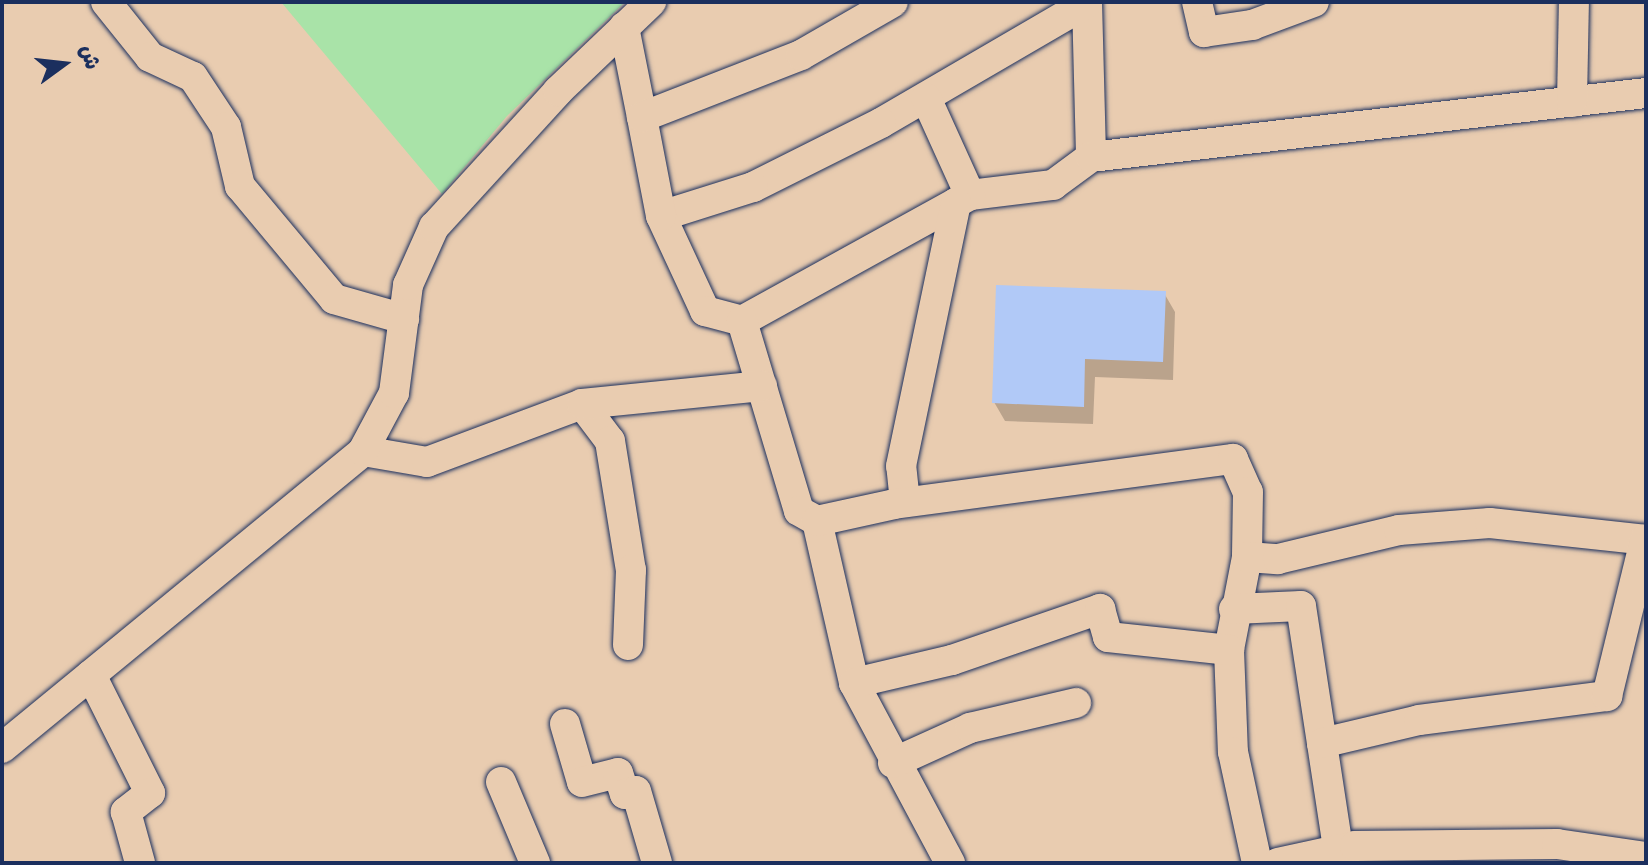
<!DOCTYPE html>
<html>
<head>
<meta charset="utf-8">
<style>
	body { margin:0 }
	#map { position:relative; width:1648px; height:865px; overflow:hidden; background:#e9ccb0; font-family:"Gochi Hand","Playpen Sans Arabic",sans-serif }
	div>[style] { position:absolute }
	.green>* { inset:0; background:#a9e3a8 }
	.shadow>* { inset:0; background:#0003 }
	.building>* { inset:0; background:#b1c9f7 }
	.roads { filter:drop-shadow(0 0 2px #1b2f5e) drop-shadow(0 0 2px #1b2f5e) }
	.minor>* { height:30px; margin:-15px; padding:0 15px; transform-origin:15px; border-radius:15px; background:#e9ccb0 }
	span { translate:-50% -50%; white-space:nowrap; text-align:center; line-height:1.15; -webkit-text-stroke:7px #e9ccb0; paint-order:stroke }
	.frame { position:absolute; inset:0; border:4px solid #1b2f5e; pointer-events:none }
	.north { position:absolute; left:24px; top:24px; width:80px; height:80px; -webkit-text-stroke:6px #e9ccb0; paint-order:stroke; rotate:75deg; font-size:22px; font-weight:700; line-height:32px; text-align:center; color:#1b2f5e }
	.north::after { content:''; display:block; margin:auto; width:28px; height:36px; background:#1b2f5e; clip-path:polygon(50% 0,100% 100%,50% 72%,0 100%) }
</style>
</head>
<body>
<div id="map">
	<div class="green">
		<div style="clip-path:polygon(281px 2px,625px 2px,507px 116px,442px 194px)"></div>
	</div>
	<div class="shadow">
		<div style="clip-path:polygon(1164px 293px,1175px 312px,1173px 380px,1095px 377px,1093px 424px,1005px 421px,994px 402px)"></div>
	</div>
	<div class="building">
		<div style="clip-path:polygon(996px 285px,1166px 291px,1163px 362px,1085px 359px,1084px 407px,992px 403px)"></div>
	</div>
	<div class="roads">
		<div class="minor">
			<div style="left:106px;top:2px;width:70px;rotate:51.3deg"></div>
			<div style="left:150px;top:57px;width:47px;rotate:24.9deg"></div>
			<div style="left:193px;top:77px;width:60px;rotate:56.6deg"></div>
			<div style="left:226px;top:127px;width:61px;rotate:76.7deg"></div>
			<div style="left:240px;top:186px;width:147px;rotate:50.2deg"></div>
			<div style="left:334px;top:299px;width:73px;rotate:15.9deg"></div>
			<div style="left:1087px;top:2px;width:155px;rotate:88.5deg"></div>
			<div style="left:1197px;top:2px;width:31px;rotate:77deg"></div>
			<div style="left:1204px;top:32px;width:49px;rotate:-8.3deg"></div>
			<div style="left:1252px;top:25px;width:66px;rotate:-20.4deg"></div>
			<div style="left:1087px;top:3px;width:238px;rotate:149.8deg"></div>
			<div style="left:881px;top:123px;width:143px;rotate:153.4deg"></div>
			<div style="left:753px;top:187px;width:96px;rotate:162.5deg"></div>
			<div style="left:661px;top:216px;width:105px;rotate:65.1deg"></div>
			<div style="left:705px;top:311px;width:38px;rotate:15deg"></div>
			<div style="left:742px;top:321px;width:260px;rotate:-28.9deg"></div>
			<div style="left:970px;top:195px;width:84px;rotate:-6.9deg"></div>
			<div style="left:1053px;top:185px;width:47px;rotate:-36.4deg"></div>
			<div style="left:1091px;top:157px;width:559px;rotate:-6.58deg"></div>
			<div style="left:624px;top:27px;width:92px;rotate:78.7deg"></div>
			<div style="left:926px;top:98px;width:107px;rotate:65.6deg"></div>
			<div style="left:1572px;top:102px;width:100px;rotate:-88.9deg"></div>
			<div style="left:661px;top:216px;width:101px;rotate:-100.9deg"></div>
			<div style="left:642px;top:117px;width:171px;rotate:-21.3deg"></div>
			<div style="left:801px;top:55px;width:106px;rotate:-29.9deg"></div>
			<div style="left:742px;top:321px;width:198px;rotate:73.3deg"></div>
			<div style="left:799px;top:511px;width:21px;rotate:29deg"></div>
			<div style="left:817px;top:521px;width:166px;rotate:77.1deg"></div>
			<div style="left:854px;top:683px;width:204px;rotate:61.9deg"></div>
			<div style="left:582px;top:404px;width:46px;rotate:52.9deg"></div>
			<div style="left:610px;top:441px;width:131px;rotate:80.8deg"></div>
			<div style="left:631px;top:570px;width:75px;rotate:92.3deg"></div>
			<div style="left:363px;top:451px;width:65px;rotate:9.8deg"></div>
			<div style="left:427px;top:462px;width:165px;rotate:-20.5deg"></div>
			<div style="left:582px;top:404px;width:181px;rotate:-5.7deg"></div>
			<div style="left:905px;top:502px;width:36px;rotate:-96deg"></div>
			<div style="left:901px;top:466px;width:269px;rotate:-78.2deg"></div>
			<div style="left:817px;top:521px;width:79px;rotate:-12.4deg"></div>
			<div style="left:894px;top:504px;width:342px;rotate:-7.6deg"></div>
			<div style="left:1233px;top:459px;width:36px;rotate:66deg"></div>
			<div style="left:1248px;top:492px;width:65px;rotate:90.9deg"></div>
			<div style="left:1247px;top:557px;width:95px;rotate:101deg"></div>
			<div style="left:1229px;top:650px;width:102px;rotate:87.8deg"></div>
			<div style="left:1233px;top:752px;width:114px;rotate:77.8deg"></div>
			<div style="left:1247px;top:557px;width:31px;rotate:4deg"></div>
			<div style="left:1278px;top:559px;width:124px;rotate:-13.5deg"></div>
			<div style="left:1399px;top:530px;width:91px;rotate:-4.4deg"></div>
			<div style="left:1490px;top:523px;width:157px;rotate:6.2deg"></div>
			<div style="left:1234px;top:609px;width:67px;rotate:-2.6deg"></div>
			<div style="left:1301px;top:606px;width:139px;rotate:81.3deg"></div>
			<div style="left:91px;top:675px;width:132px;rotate:63.4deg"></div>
			<div style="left:150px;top:793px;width:31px;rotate:142deg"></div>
			<div style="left:126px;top:812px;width:53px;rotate:74.6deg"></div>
			<div style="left:854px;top:683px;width:101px;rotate:-13.2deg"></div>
			<div style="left:952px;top:660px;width:157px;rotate:-19deg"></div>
			<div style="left:1100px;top:609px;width:29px;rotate:74deg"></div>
			<div style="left:1108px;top:637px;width:122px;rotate:6.1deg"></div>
			<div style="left:565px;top:724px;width:60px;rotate:73.7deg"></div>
			<div style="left:582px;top:782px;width:37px;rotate:-14deg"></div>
			<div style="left:618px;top:773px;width:22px;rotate:72deg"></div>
			<div style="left:625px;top:794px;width:11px;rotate:-15deg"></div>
			<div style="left:636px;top:791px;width:75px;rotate:73.7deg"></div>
			<div style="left:2px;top:748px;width:467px;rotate:-39.4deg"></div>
			<div style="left:363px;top:451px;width:66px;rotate:-61.9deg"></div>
			<div style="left:394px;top:393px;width:109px;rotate:-82.6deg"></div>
			<div style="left:408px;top:285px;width:64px;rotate:-65.9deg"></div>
			<div style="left:434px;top:227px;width:184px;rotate:-47.6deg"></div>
			<div style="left:558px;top:91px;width:129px;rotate:-43.7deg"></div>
			<div style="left:893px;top:763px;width:85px;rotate:-24.4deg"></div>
			<div style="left:970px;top:728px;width:109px;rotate:-13.3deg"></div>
			<div style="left:501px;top:782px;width:88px;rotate:67.2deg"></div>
			<div style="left:1338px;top:848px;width:106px;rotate:-98.7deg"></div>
			<div style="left:1322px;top:743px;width:100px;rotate:-13.3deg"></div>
			<div style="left:1419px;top:720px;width:190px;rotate:-7.3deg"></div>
			<div style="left:1607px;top:696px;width:161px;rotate:-76.3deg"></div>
			<div style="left:1278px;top:863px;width:79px;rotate:-12.4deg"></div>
			<div style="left:1355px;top:846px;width:202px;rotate:-0.6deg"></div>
			<div style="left:1557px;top:844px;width:90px;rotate:8.3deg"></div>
		</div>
	</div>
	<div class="frame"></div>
	<div class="north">ش</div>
</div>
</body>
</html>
